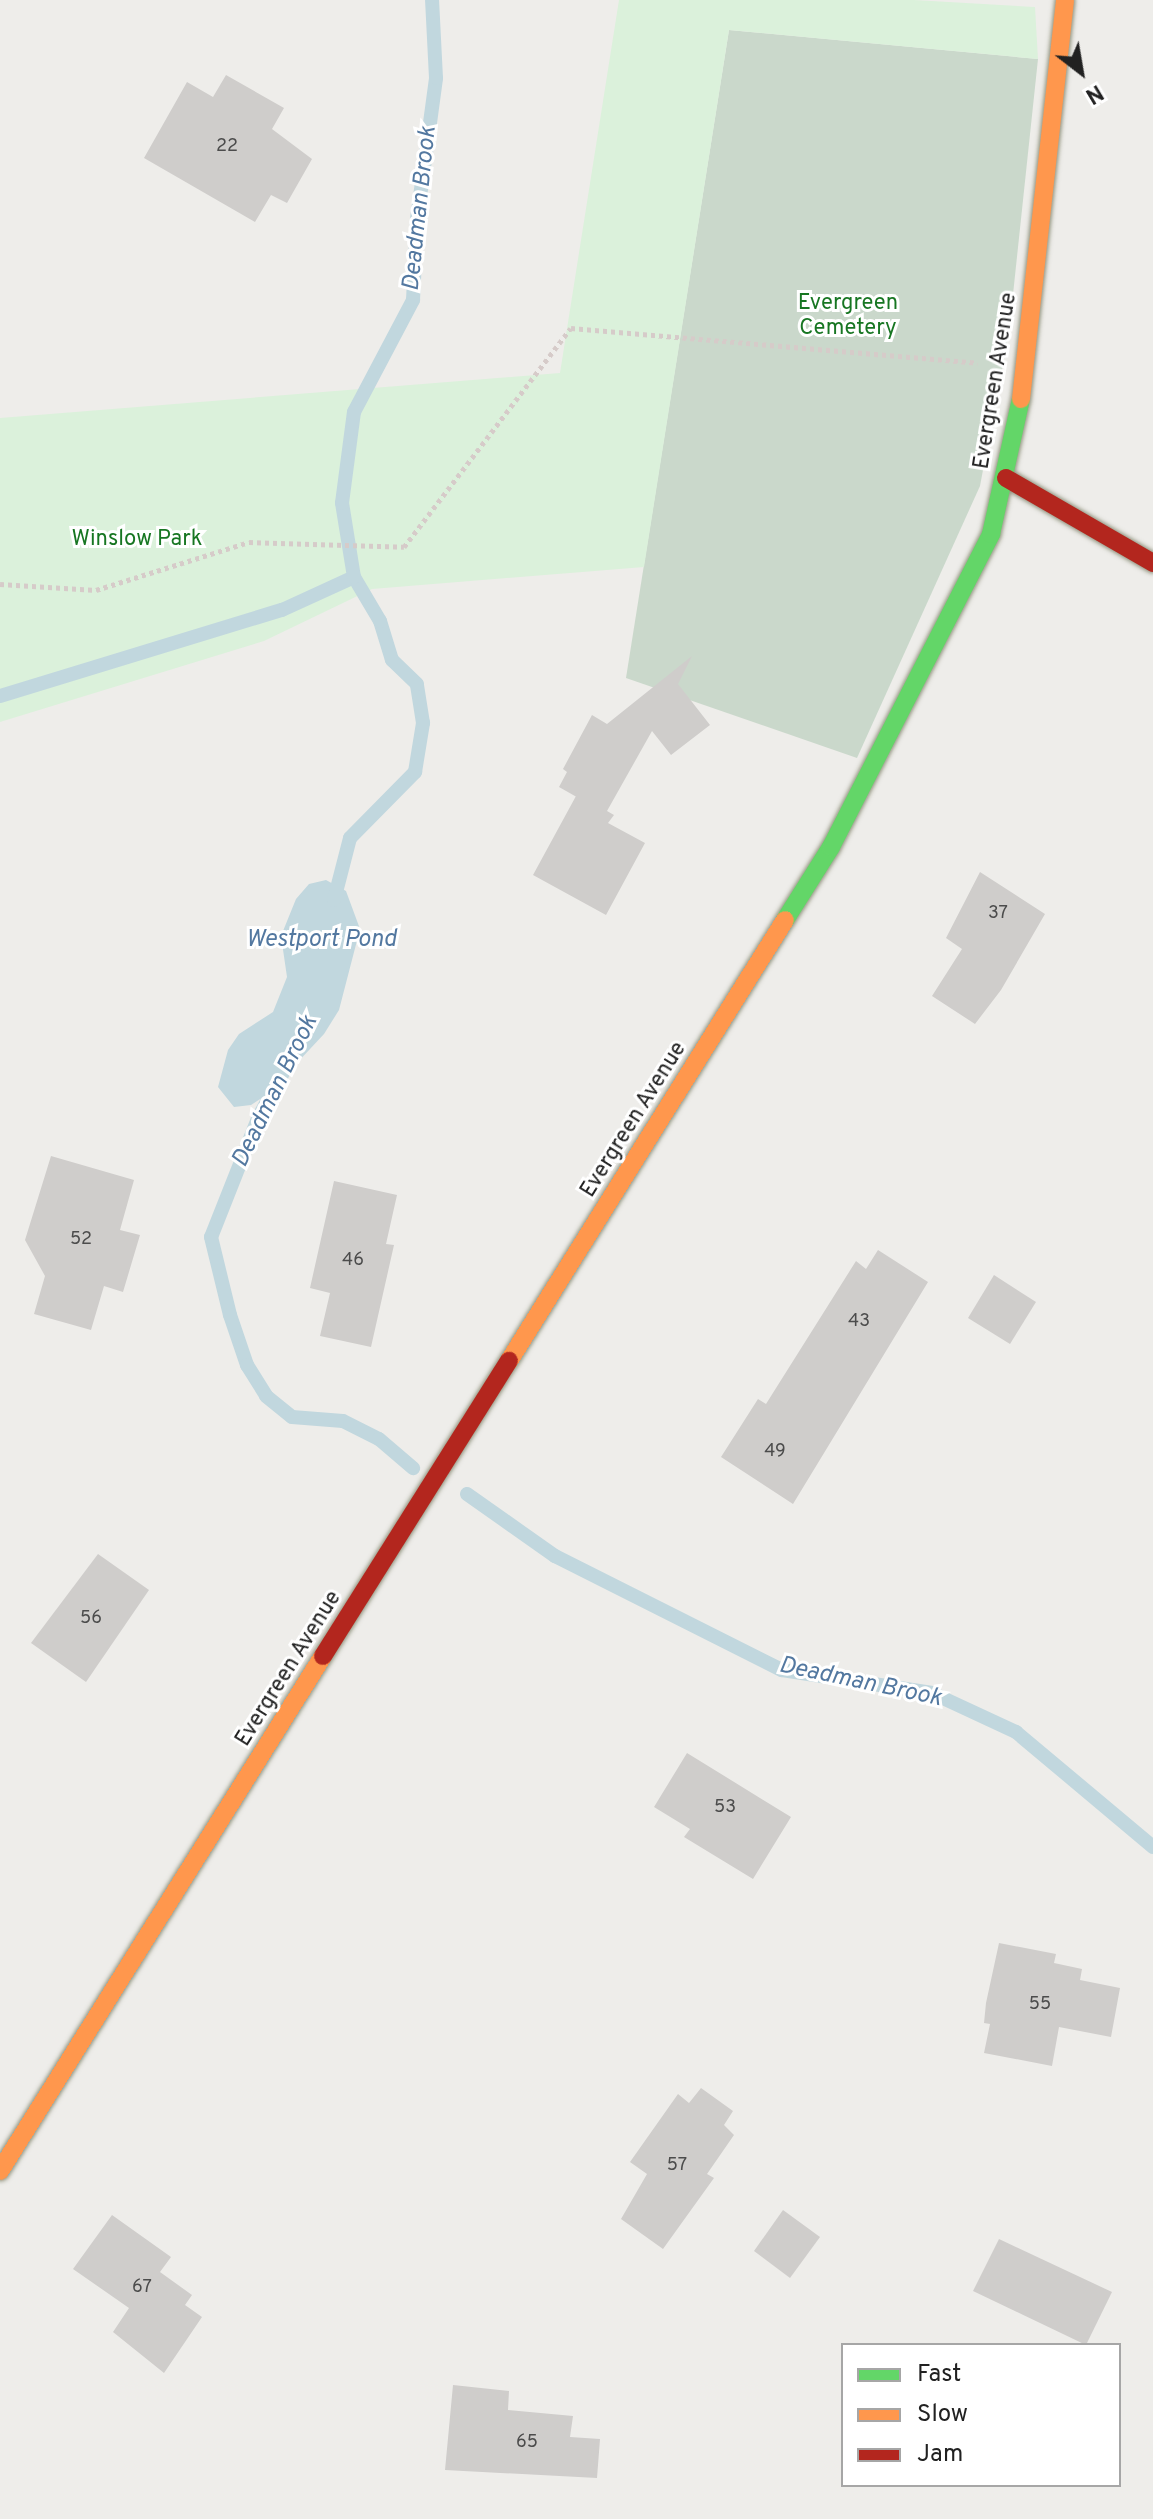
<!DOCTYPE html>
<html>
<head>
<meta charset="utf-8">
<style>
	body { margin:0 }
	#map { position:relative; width:1153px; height:2519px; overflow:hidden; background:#eeedea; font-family:Overpass,sans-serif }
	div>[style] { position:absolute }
	.cemetery>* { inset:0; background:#cad8cb }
	.park>* { inset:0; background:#dbf1db }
	.water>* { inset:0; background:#c1d7de }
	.stream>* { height:14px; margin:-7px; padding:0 7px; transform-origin:7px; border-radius:7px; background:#c1d7de }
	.building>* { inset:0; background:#cfcdcb }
	.path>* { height:5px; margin-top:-2.5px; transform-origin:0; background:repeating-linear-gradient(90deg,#d6cbc9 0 4px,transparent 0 8px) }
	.roads { filter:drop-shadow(0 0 2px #959783) drop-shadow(0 0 2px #959783) }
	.fast>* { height:18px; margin:-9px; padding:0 9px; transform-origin:9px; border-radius:9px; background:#63d668 }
	.slow>* { height:18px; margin:-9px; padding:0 9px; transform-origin:9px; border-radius:9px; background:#ff974d }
	.jam>* { height:18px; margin:-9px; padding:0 9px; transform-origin:9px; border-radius:9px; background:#b3261e }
	span { translate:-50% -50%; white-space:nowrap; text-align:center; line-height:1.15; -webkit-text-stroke:6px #fff; paint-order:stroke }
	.number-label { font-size:18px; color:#4c4c4c }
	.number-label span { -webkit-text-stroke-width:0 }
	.park-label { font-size:22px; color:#177622 }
	.street-label { font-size:22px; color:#212121 }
	.water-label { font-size:24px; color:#5378a0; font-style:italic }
	.legend { position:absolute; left:841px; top:2343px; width:280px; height:144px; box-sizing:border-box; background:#fff; border:2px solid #a6a6a6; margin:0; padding:10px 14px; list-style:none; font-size:24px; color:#212121 }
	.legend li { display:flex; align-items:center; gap:16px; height:40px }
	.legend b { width:40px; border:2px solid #a6a6a6 }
	.north { position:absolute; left:1041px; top:32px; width:80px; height:80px; -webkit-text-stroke:6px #fff; paint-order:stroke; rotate:149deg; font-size:22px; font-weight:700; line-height:32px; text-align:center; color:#212121 }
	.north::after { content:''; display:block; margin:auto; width:28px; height:36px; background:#212121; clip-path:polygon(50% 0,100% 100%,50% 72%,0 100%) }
</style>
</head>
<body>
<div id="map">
	<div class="cemetery">
		<div style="clip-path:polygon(729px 30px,1038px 59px,1009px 332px,980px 486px,857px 758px,626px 678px)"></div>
	</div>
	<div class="park">
		<div style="clip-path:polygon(619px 0,914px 0,1035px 7px,1038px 59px,729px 30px,644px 567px,372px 589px,264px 641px,0 722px,0 418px,560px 373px)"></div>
	</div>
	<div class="water">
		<div style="clip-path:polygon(326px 880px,346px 891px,360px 929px,339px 1010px,324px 1034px,268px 1094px,251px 1105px,234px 1107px,218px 1087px,228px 1050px,239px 1034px,273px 1012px,287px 977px,281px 936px,296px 899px,309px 884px)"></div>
	</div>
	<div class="stream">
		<div style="left:0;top:696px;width:295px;rotate:-17deg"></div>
		<div style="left:282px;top:610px;width:79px;rotate:-24.6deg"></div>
		<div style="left:334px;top:900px;width:64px;rotate:-75.5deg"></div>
		<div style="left:350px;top:838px;width:93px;rotate:-45.4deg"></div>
		<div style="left:415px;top:772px;width:50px;rotate:-80.7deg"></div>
		<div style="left:423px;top:723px;width:39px;rotate:-99deg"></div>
		<div style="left:417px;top:684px;width:35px;rotate:-136deg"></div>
		<div style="left:392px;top:660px;width:41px;rotate:-107.1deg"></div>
		<div style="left:380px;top:621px;width:51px;rotate:-120.6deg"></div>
		<div style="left:354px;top:577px;width:75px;rotate:-99.2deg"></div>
		<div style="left:342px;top:503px;width:92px;rotate:-82.5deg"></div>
		<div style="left:354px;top:412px;width:127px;rotate:-62.2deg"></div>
		<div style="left:413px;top:300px;width:81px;rotate:-87.2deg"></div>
		<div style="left:417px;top:219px;width:142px;rotate:-82.3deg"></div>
		<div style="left:436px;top:78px;width:78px;rotate:-92.9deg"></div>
		<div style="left:288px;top:1064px;width:60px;rotate:119.1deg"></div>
		<div style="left:259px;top:1116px;width:130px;rotate:111.6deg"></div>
		<div style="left:211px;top:1237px;width:80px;rotate:76.3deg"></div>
		<div style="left:230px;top:1315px;width:53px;rotate:71.2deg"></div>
		<div style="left:247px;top:1365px;width:36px;rotate:58deg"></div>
		<div style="left:266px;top:1396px;width:33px;rotate:39deg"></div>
		<div style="left:292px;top:1417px;width:51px;rotate:4.5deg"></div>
		<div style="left:343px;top:1421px;width:40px;rotate:26.6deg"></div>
		<div style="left:379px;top:1439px;width:45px;rotate:40.5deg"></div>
		<div style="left:467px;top:1494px;width:108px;rotate:35.2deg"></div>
		<div style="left:555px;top:1556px;width:254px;rotate:26.7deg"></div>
		<div style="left:782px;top:1670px;width:152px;rotate:8.7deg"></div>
		<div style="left:932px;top:1693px;width:93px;rotate:24.9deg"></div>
		<div style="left:1016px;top:1732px;width:179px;rotate:40deg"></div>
	</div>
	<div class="building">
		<div style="clip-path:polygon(226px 75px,284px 108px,272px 129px,312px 159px,287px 203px,271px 195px,255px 222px,144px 158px,187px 82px,213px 97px)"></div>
		<div style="clip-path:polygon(692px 656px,678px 684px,710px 725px,671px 755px,652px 731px,607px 811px,614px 815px,608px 823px,645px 843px,606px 915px,533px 875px,576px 796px,582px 800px,559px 787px,567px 772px,563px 769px,592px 715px,607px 724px)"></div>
		<div style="clip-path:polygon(980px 872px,1045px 914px,1001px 990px,975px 1024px,932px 996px,962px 949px,946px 938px)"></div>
		<div style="clip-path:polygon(51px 1156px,134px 1180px,120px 1230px,140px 1235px,123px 1292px,104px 1286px,91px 1330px,34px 1314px,45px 1276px,25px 1240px)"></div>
		<div style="clip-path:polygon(334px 1181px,397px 1195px,386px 1244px,394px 1245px,371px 1347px,320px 1336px,330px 1293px,310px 1288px)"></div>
		<div style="clip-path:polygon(878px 1250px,928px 1282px,793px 1504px,721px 1457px,758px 1399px,766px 1404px,856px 1261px,866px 1269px)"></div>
		<div style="clip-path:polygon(994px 1275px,1036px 1302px,1010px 1344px,968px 1318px)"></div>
		<div style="clip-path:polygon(98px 1554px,149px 1590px,86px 1682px,31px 1643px)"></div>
		<div style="clip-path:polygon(687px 1753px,791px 1817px,753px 1879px,684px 1837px,690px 1829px,654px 1807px)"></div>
		<div style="clip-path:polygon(999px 1943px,1056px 1954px,1054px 1963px,1082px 1969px,1080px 1980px,1120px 1988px,1111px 2037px,1059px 2027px,1052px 2066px,984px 2053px,990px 2024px,984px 2023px,986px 2003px)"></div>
		<div style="clip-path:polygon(701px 2088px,733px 2111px,724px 2125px,734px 2135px,707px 2174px,714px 2178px,663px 2249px,621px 2219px,647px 2174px,630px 2162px,678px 2094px,689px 2103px)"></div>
		<div style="clip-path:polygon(783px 2210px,820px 2237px,790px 2278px,754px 2251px)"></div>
		<div style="clip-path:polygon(112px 2215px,171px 2257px,160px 2272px,192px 2295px,185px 2305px,202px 2317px,164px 2373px,113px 2332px,129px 2308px,73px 2269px)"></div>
		<div style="clip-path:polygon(999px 2239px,1112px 2292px,1086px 2345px,973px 2291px)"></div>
		<div style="clip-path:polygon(453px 2385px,509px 2391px,508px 2410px,573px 2416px,570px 2437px,600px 2439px,597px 2478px,445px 2470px)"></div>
	</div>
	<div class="path">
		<div style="left:0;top:584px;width:96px;rotate:3.6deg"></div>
		<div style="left:96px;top:590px;width:160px;rotate:-17.4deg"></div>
		<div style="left:249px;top:542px;width:155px;rotate:1.8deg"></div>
		<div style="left:404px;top:547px;width:275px;rotate:-52.7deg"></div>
		<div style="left:571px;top:328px;width:408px;rotate:4.9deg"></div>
	</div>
	<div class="roads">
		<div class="fast">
			<div style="left:785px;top:920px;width:86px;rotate:-57.8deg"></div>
			<div style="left:831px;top:847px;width:352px;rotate:-62.9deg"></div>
			<div style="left:991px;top:534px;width:138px;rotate:-77.5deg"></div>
		</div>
		<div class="slow">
			<div style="left:1021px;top:399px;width:401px;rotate:-83.7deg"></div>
			<div style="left:509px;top:1361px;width:520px;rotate:-57.96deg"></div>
			<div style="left:0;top:2171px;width:608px;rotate:-57.9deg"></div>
		</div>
		<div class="jam">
			<div style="left:1006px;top:478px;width:170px;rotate:30deg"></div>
			<div style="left:323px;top:1656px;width:349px;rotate:-57.8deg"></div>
		</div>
	</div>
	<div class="number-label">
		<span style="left:227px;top:147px">22</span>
		<span style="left:998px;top:914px">37</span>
		<span style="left:81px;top:1240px">52</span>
		<span style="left:353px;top:1261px">46</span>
		<span style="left:859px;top:1322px">43</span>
		<span style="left:775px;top:1452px">49</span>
		<span style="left:91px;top:1619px">56</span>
		<span style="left:725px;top:1808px">53</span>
		<span style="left:1040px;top:2005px">55</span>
		<span style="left:677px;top:2166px">57</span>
		<span style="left:142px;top:2288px">67</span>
		<span style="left:527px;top:2443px">65</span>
	</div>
	<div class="park-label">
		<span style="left:848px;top:316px">Evergreen<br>Cemetery</span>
		<span style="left:137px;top:540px">Winslow Park</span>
	</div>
	<div class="street-label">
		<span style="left:996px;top:381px;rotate:-81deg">Evergreen Avenue</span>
		<span style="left:634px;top:1120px;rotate:-58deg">Evergreen Avenue</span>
		<span style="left:289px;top:1669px;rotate:-58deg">Evergreen Avenue</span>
	</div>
	<div class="water-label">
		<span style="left:421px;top:209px;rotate:-84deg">Deadman Brook</span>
		<span style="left:321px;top:941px">Westport Pond</span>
		<span style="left:276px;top:1092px;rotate:-64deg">Deadman Brook</span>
		<span style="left:860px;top:1683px;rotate:12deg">Deadman Brook</span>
	</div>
	<ul class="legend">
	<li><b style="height:10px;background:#63d668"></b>Fast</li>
	<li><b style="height:10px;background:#ff974d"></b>Slow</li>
	<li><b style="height:10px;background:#b3261e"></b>Jam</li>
	</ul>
	<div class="north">N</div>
</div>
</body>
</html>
